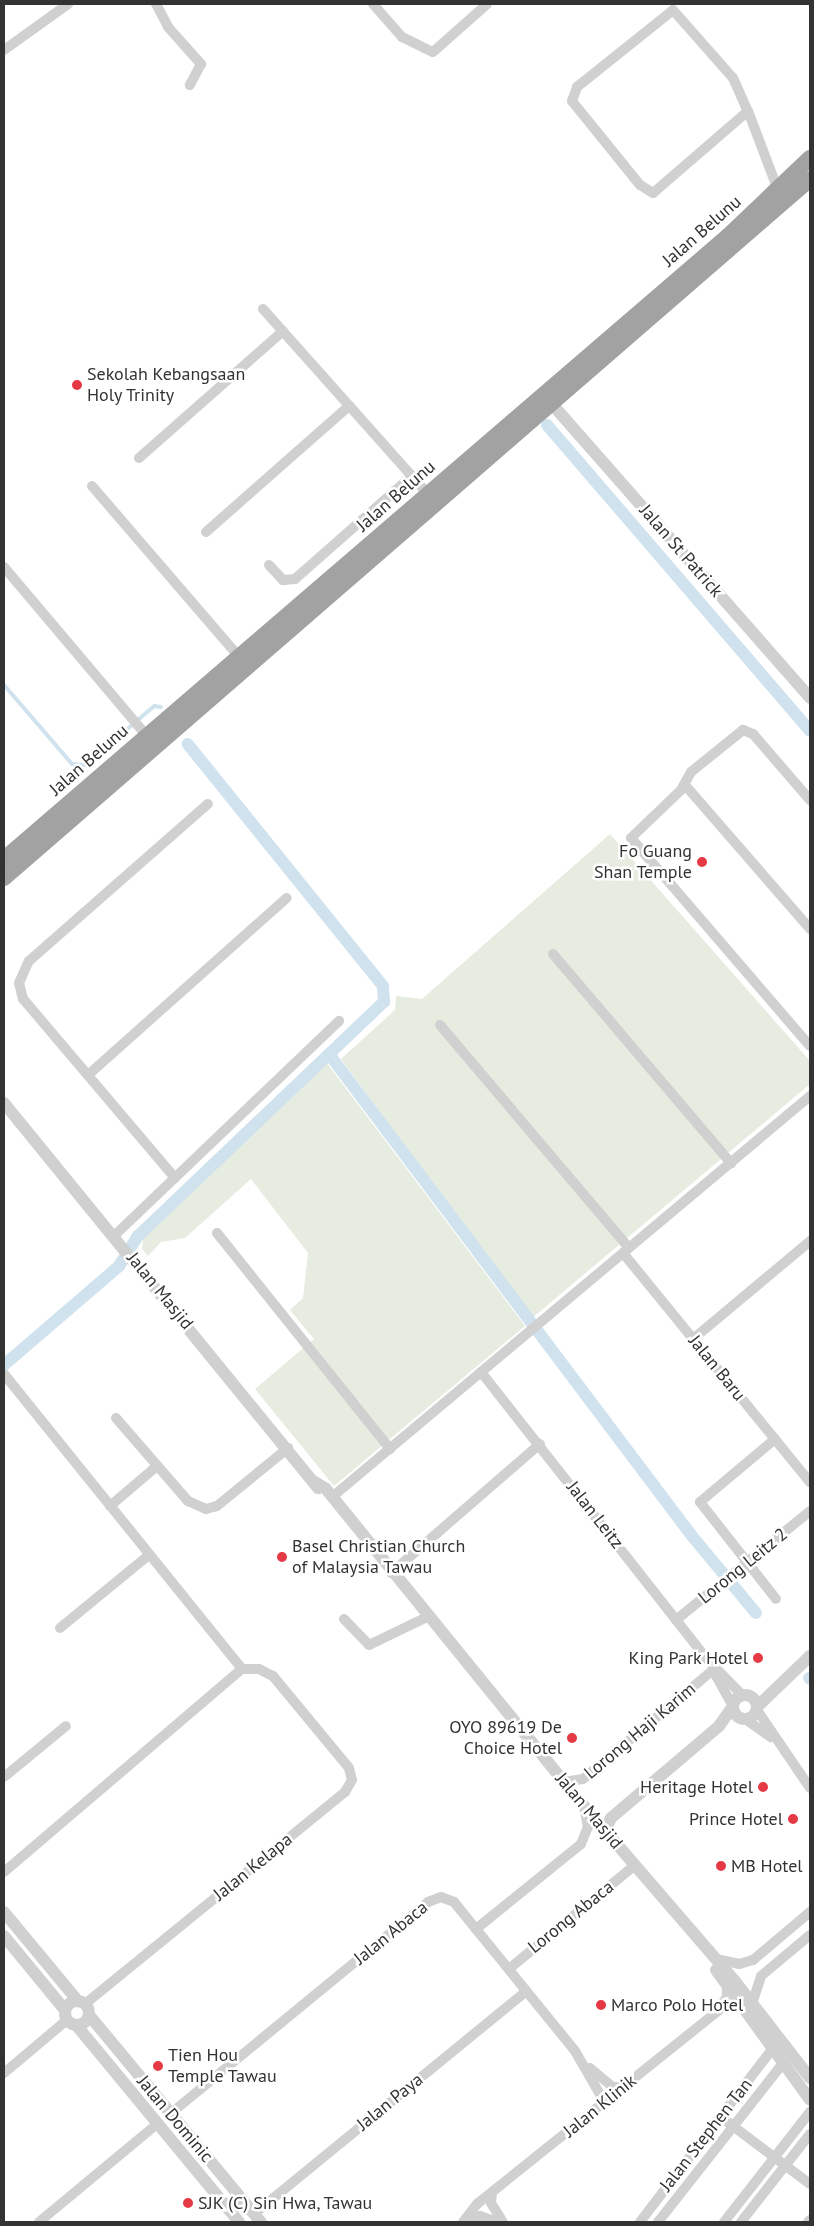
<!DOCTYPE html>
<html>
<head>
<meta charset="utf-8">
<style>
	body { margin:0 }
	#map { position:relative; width:814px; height:2226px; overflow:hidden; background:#fff; font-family:"PT Sans",sans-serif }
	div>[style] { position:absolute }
	.green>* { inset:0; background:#e6ecdf }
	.stream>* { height:4px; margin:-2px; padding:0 2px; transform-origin:2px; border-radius:2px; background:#cfe2ee }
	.canal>* { height:12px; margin:-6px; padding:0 6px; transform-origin:6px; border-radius:6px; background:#cfe2ee }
	.minor>* { height:10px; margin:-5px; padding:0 5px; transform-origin:5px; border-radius:5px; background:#d0d0d0 }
	.tertiary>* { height:12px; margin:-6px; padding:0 6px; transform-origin:6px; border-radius:6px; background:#d0d0d0 }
	.tertiary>.ring { margin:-6px; padding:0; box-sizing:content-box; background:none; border:12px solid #d0d0d0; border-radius:50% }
	.trunk>* { height:16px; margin:-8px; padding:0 8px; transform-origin:8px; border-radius:8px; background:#a2a2a2 }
	.dots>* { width:14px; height:14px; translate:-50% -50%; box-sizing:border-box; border:2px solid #fff; border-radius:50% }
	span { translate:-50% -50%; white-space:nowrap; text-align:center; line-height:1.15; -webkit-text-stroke:5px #fff; paint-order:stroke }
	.street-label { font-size:18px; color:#333 }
	.poi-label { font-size:18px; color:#333 }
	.left { translate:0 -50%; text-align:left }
	.right { translate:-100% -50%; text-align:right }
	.frame { position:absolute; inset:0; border:5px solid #333; pointer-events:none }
</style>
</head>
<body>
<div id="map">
	<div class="green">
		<div style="clip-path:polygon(610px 834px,810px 1061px,810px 1084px,531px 1319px,341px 1059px,395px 1010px,396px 996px,422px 999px)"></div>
		<div style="clip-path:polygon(326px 1062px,525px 1326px,334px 1486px,255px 1389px,314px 1339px,290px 1310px,303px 1298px,308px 1253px,251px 1179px,185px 1238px,161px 1242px,148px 1256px,142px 1249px,143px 1238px)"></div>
	</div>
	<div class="stream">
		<div style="left:4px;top:685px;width:104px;rotate:49.3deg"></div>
		<div style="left:72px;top:764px;width:13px;rotate:4deg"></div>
		<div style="left:85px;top:765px;width:91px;rotate:-40.5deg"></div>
		<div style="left:154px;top:706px;width:7px;rotate:8deg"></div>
	</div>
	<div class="canal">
		<div style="left:547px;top:425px;width:403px;rotate:49.3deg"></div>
		<div style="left:329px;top:1054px;width:603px;rotate:53.02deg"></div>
		<div style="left:692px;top:1536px;width:100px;rotate:50.3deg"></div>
		<div style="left:4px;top:1365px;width:152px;rotate:-40.7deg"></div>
		<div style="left:119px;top:1266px;width:36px;rotate:-58deg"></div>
		<div style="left:138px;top:1236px;width:340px;rotate:-43.6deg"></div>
		<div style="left:384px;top:1002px;width:16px;rotate:-94deg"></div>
		<div style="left:383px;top:986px;width:311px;rotate:-128.9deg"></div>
		<div style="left:809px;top:1678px;width:1px;rotate:45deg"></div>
	</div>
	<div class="minor">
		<div style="left:156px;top:4px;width:26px;rotate:62deg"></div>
		<div style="left:168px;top:27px;width:50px;rotate:48.3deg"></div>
		<div style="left:201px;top:64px;width:24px;rotate:118deg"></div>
		<div style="left:373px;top:4px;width:44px;rotate:48.7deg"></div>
		<div style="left:402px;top:37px;width:34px;rotate:26deg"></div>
		<div style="left:433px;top:52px;width:72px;rotate:-41.6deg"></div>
		<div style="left:4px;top:50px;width:79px;rotate:-35.7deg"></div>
		<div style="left:748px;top:111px;width:125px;rotate:139.2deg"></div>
		<div style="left:653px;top:193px;width:15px;rotate:-148deg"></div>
		<div style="left:640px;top:185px;width:108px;rotate:-129deg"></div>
		<div style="left:572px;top:101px;width:15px;rotate:-70deg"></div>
		<div style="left:577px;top:87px;width:123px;rotate:-38.7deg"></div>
		<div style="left:673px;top:10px;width:91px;rotate:48.6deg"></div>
		<div style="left:733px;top:78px;width:36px;rotate:66deg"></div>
		<div style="left:748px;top:111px;width:85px;rotate:69.2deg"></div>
		<div style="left:263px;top:309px;width:248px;rotate:48.3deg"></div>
		<div style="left:139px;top:458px;width:192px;rotate:-41.4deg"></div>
		<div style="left:92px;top:486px;width:225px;rotate:49.3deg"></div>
		<div style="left:206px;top:532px;width:191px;rotate:-41.4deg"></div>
		<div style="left:269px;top:565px;width:21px;rotate:47deg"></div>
		<div style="left:283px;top:580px;width:12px;rotate:-5deg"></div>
		<div style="left:295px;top:579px;width:156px;rotate:-41.4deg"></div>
		<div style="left:4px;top:567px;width:221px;rotate:49.8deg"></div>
		<div style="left:685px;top:785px;width:191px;rotate:49deg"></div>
		<div style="left:810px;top:800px;width:87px;rotate:-130.8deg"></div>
		<div style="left:753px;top:734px;width:11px;rotate:-158deg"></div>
		<div style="left:743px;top:730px;width:67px;rotate:141.1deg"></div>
		<div style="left:691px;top:772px;width:21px;rotate:119deg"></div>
		<div style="left:681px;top:790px;width:69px;rotate:136.2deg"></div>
		<div style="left:631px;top:838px;width:274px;rotate:49.3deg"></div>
		<div style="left:553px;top:954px;width:275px;rotate:49.6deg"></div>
		<div style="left:440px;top:1025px;width:292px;rotate:49.7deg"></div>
		<div style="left:88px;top:1075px;width:266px;rotate:-41.7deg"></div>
		<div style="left:175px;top:1178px;width:235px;rotate:-130.3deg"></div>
		<div style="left:23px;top:999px;width:16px;rotate:-104deg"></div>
		<div style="left:19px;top:983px;width:24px;rotate:-66deg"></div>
		<div style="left:29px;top:961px;width:238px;rotate:-41.3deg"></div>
		<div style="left:217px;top:1233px;width:277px;rotate:51.3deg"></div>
		<div style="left:115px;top:1235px;width:310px;rotate:-43.7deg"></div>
		<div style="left:623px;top:1253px;width:296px;rotate:50.8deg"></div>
		<div style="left:693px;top:1339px;width:153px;rotate:-39.9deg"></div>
		<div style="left:481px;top:1372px;width:365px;rotate:51.8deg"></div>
		<div style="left:707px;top:1659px;width:52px;rotate:45.8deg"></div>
		<div style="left:4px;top:1374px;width:379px;rotate:51.1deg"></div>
		<div style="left:116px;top:1418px;width:110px;rotate:49.1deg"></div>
		<div style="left:188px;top:1501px;width:20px;rotate:24deg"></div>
		<div style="left:206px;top:1509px;width:11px;rotate:-15deg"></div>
		<div style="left:217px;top:1506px;width:92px;rotate:-39.2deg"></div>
		<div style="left:775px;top:1439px;width:98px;rotate:140deg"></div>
		<div style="left:700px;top:1502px;width:123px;rotate:51.9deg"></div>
		<div style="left:332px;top:1497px;width:624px;rotate:-39.99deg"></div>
		<div style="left:110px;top:1506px;width:62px;rotate:-40.4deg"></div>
		<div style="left:391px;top:1573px;width:197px;rotate:-40.9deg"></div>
		<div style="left:344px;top:1619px;width:36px;rotate:46deg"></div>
		<div style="left:369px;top:1645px;width:64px;rotate:-25.8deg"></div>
		<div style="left:676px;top:1620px;width:173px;rotate:-39.1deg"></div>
		<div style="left:60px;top:1628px;width:115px;rotate:-39.4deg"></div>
		<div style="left:714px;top:1672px;width:39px;rotate:61deg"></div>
		<div style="left:757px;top:1710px;width:94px;rotate:55.8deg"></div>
		<div style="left:745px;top:1719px;width:32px;rotate:35deg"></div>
		<div style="left:4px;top:1777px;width:80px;rotate:-39.4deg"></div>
		<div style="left:564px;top:1782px;width:19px;rotate:-9deg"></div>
		<div style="left:583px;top:1779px;width:170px;rotate:-40deg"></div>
		<div style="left:4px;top:1872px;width:313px;rotate:-40.5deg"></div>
		<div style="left:242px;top:1669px;width:17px"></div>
		<div style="left:259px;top:1669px;width:16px;rotate:27deg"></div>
		<div style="left:273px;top:1676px;width:119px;rotate:50.4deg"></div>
		<div style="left:349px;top:1768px;width:12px;rotate:76deg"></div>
		<div style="left:352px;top:1780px;width:14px;rotate:120deg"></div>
		<div style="left:345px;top:1792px;width:335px;rotate:140.8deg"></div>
		<div style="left:476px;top:1929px;width:135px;rotate:-39deg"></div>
		<div style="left:581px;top:1844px;width:18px;rotate:-68deg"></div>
		<div style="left:588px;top:1827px;width:20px;rotate:-101deg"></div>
		<div style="left:716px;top:1959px;width:24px;rotate:12deg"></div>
		<div style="left:739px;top:1964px;width:15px;rotate:-16deg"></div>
		<div style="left:753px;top:1960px;width:75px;rotate:-40.1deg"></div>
		<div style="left:509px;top:1969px;width:162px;rotate:-39.5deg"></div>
		<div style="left:752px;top:2004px;width:29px;rotate:-72deg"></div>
		<div style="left:761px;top:1976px;width:64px;rotate:-39.9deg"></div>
		<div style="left:590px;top:2068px;width:30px;rotate:40deg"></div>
		<div style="left:613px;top:2087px;width:12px"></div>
		<div style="left:4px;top:2073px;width:82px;rotate:-40.1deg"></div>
		<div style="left:170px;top:2114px;width:334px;rotate:-39.4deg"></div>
		<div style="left:428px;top:1902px;width:14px;rotate:-21deg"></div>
		<div style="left:441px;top:1897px;width:14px;rotate:21deg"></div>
		<div style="left:454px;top:1902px;width:192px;rotate:50.9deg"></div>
		<div style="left:575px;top:2051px;width:60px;rotate:60deg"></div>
		<div style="left:721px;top:2117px;width:111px;rotate:37deg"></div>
		<div style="left:492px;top:2193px;width:10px;rotate:96deg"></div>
		<div style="left:491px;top:2203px;width:22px;rotate:58deg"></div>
		<div style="left:254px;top:2214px;width:352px;rotate:-39.3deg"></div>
		<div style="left:467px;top:2219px;width:13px;rotate:-13deg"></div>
		<div style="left:480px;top:2216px;width:18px;rotate:19deg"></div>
		<div style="left:39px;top:2222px;width:153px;rotate:-39.7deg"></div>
		<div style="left:463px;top:2222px;width:23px;rotate:-52deg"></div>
		<div style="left:477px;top:2204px;width:310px;rotate:-38.7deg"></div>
		<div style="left:719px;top:2010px;width:16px;rotate:-60deg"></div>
		<div style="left:727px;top:1996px;width:11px;rotate:-90deg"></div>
		<div style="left:640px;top:2222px;width:219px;rotate:-52.6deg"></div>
		<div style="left:658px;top:2222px;width:204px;rotate:-51.8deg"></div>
		<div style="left:724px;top:2222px;width:140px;rotate:-52deg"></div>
		<div style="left:741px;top:2222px;width:112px;rotate:-51.9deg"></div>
		<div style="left:808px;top:2222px;width:3px;rotate:-45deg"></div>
	</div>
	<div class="tertiary">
		<div style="left:552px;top:404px;width:391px;rotate:48.7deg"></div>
		<div style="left:4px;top:1103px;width:497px;rotate:50.8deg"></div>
		<div style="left:315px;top:1482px;width:13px;rotate:32deg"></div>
		<div style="left:326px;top:1489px;width:407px;rotate:50.9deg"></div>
		<div style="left:583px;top:1805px;width:231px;rotate:49.2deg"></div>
		<div style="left:734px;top:1980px;width:124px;rotate:52.2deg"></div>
		<div class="ring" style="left:733px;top:1695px;width:12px;height:12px"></div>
		<div style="left:757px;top:1707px;width:74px;rotate:-43.9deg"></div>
		<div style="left:610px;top:1837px;width:11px;rotate:-105deg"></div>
		<div style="left:607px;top:1826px;width:9px;rotate:-63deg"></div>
		<div style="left:611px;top:1818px;width:142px;rotate:-40.4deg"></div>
		<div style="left:719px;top:1726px;width:24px;rotate:-55deg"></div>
		<div style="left:4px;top:1912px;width:116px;rotate:50.3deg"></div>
		<div style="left:4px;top:1936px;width:96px;rotate:50.5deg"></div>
		<div style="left:716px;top:1970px;width:160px;rotate:54.1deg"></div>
		<div class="ring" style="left:65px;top:2001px;width:12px;height:12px"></div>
		<div style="left:89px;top:2015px;width:269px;rotate:50.3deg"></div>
		<div style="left:77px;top:2026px;width:254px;rotate:50.4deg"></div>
	</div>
	<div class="trunk">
		<div style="left:4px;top:859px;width:955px;rotate:-40.71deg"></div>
		<div style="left:728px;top:236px;width:113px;rotate:-43.6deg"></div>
		<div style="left:4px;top:878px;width:1067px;rotate:-40.93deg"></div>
	</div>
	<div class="dots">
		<div style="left:77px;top:385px;background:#e63946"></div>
		<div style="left:702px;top:862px;background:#e63946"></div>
		<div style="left:282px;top:1557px;background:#e63946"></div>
		<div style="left:758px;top:1658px;background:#e63946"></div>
		<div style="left:572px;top:1738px;background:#e63946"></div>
		<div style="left:763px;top:1787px;background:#e63946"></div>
		<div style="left:793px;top:1819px;background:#e63946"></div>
		<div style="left:721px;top:1866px;background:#e63946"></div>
		<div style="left:601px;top:2005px;background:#e63946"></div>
		<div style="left:158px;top:2066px;background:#e63946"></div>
		<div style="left:188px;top:2203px;background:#e63946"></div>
	</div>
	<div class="street-label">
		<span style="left:702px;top:231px;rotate:-41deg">Jalan Belunu</span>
		<span style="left:396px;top:496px;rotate:-41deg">Jalan Belunu</span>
		<span style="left:681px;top:551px;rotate:49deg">Jalan St Patrick</span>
		<span style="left:89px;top:760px;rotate:-41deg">Jalan Belunu</span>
		<span style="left:160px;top:1291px;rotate:51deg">Jalan Masjid</span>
		<span style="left:717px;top:1368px;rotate:51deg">Jalan Baru</span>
		<span style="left:595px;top:1515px;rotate:52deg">Jalan Leitz</span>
		<span style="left:743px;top:1566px;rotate:-39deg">Lorong Leitz 2</span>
		<span style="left:640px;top:1731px;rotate:-40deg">Lorong Haji Karim</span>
		<span style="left:589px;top:1811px;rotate:50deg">Jalan Masjid</span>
		<span style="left:253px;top:1867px;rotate:-39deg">Jalan Kelapa</span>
		<span style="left:571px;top:1917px;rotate:-39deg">Lorong Abaca</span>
		<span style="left:391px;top:1933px;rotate:-39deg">Jalan Abaca</span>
		<span style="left:390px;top:2102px;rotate:-39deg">Jalan Paya</span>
		<span style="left:600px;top:2106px;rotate:-39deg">Jalan Klinik</span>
		<span style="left:175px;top:2119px;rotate:50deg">Jalan Dominic</span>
		<span style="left:706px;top:2135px;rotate:-52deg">Jalan Stephen Tan</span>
	</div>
	<div class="poi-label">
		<span class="left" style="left:87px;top:385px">Sekolah Kebangsaan<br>Holy Trinity</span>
		<span class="right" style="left:692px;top:862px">Fo Guang<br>Shan Temple</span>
		<span class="left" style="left:292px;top:1557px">Basel Christian Church<br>of Malaysia Tawau</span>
		<span class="right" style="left:748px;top:1658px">King Park Hotel</span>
		<span class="right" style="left:562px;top:1738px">OYO 89619 De<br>Choice Hotel</span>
		<span class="right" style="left:753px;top:1787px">Heritage Hotel</span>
		<span class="right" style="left:783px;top:1819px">Prince Hotel</span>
		<span class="left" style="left:731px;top:1866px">MB Hotel</span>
		<span class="left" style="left:611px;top:2005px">Marco Polo Hotel</span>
		<span class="left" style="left:168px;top:2066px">Tien Hou<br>Temple Tawau</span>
		<span class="left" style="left:198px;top:2203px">SJK (C) Sin Hwa, Tawau</span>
	</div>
	<div class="frame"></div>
</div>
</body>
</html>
